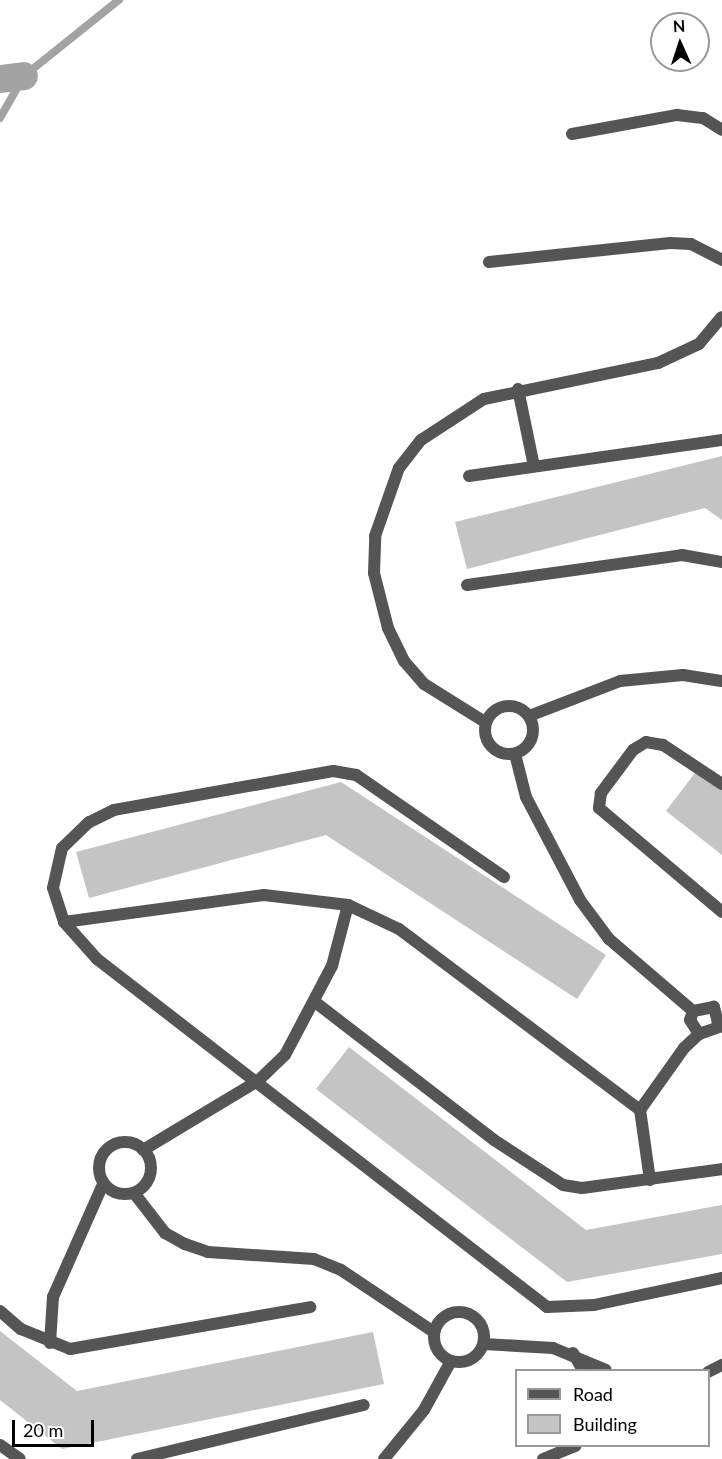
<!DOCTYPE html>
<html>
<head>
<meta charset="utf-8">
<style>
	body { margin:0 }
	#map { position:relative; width:722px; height:1459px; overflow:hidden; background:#fff; font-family:Lato,sans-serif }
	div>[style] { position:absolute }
	.stream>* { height:8px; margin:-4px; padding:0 4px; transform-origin:4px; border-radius:4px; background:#a3a3a3 }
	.canal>* { height:28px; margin:-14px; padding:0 14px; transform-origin:14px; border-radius:14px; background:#a3a3a3 }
	.building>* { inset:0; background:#c4c4c4 }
	.minor>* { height:12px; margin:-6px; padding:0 6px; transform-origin:6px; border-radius:6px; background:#555 }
	.minor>.ring { margin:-6px; padding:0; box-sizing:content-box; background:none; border:12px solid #555; border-radius:50% }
	span { translate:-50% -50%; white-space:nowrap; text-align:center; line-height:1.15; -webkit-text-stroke:4.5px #fff; paint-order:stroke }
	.legend { position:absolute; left:515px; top:1369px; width:195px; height:78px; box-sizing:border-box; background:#fff; border:2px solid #999; margin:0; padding:8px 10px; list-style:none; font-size:18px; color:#000 }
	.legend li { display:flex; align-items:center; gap:12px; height:30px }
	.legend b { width:30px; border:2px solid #999 }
	.north { position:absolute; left:650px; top:12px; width:60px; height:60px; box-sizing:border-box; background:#fff; border:2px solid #999; border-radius:50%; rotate:357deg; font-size:16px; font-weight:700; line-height:24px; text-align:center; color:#000 }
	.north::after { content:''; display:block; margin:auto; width:21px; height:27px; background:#000; clip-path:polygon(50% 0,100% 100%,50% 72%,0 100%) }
	.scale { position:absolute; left:12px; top:1420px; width:82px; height:27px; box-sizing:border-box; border:3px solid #000; border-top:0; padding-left:8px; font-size:18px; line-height:21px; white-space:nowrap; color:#000; -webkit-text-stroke:4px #fff; paint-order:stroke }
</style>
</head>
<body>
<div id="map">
	<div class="stream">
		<div style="left:0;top:118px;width:48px;rotate:-60.3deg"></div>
		<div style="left:24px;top:76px;width:122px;rotate:-38.7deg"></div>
	</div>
	<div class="canal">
		<div style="left:0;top:79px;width:24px;rotate:-7deg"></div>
	</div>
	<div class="building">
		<div style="clip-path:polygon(722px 456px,722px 520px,705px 508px,467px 569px,455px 522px)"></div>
		<div style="clip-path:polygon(698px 769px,722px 788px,722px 855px,666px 811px)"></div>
		<div style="clip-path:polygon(341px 782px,606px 955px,577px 999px,326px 835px,89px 898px,76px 852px)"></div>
		<div style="clip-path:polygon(349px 1047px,586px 1230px,722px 1205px,722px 1254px,567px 1282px,316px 1089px)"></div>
		<div style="clip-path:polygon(0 1331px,77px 1391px,373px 1332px,384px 1384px,62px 1449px,0 1400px)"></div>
	</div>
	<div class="minor">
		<div style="left:572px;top:134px;width:107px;rotate:-10.3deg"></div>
		<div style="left:677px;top:115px;width:26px;rotate:7deg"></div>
		<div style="left:703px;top:118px;width:22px;rotate:32deg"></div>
		<div style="left:489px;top:262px;width:182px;rotate:-6deg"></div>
		<div style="left:670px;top:243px;width:21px;rotate:3deg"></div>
		<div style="left:691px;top:244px;width:35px;rotate:27deg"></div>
		<div style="left:518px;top:389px;width:79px;rotate:78.3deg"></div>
		<div style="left:469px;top:476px;width:256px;rotate:-8.1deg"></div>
		<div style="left:467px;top:585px;width:217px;rotate:-7.9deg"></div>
		<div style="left:682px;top:555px;width:41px;rotate:9.9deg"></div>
		<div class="ring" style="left:485px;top:706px;width:36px;height:36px"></div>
		<div style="left:529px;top:716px;width:97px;rotate:-21deg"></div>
		<div style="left:620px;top:681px;width:63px;rotate:-5.4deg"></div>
		<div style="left:683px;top:675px;width:39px;rotate:9deg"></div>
		<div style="left:485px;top:722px;width:72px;rotate:-148.1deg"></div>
		<div style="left:424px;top:684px;width:30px;rotate:-131deg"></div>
		<div style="left:404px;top:661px;width:37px;rotate:-116deg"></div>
		<div style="left:388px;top:628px;width:57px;rotate:-104.3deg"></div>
		<div style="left:374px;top:573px;width:37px;rotate:-88deg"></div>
		<div style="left:375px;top:536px;width:72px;rotate:-70.6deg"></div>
		<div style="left:399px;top:468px;width:36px;rotate:-52deg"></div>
		<div style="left:421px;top:440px;width:75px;rotate:-33.1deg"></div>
		<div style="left:484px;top:399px;width:178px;rotate:-11.7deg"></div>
		<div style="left:658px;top:363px;width:45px;rotate:-24.9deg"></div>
		<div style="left:699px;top:344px;width:35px;rotate:-50deg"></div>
		<div style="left:515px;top:754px;width:44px;rotate:75.7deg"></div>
		<div style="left:526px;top:797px;width:116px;rotate:62.3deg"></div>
		<div style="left:580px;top:900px;width:49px;rotate:53.4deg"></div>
		<div style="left:609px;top:939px;width:111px;rotate:40.6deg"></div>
		<div style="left:722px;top:784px;width:71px;rotate:-146.5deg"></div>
		<div style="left:663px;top:745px;width:17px;rotate:-170deg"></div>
		<div style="left:646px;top:742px;width:15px;rotate:148deg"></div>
		<div style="left:633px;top:750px;width:54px;rotate:126.7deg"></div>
		<div style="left:601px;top:793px;width:15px;rotate:98deg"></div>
		<div style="left:599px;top:808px;width:161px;rotate:40.2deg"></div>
		<div style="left:504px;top:877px;width:180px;rotate:-145.4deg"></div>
		<div style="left:356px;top:775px;width:23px;rotate:-170deg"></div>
		<div style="left:333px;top:771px;width:222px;rotate:169.9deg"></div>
		<div style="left:114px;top:810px;width:28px;rotate:154deg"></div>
		<div style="left:89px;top:822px;width:37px;rotate:136deg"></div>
		<div style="left:62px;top:848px;width:41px;rotate:102.7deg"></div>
		<div style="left:53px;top:888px;width:36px;rotate:72deg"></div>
		<div style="left:64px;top:922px;width:50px;rotate:48.3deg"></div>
		<div style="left:97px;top:959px;width:569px;rotate:37.72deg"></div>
		<div style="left:547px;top:1307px;width:47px;rotate:-2.4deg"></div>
		<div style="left:594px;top:1305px;width:131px;rotate:-11.9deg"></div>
		<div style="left:64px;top:922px;width:202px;rotate:-7.7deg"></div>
		<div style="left:264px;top:895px;width:85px;rotate:6.8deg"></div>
		<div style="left:348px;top:905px;width:56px;rotate:25.2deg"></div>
		<div style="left:399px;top:929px;width:301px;rotate:36.9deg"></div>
		<div style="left:315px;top:1002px;width:226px;rotate:37.6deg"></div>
		<div style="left:494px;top:1140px;width:82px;rotate:33.1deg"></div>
		<div style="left:563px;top:1185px;width:19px;rotate:9deg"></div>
		<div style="left:582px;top:1188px;width:141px;rotate:-7.7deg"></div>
		<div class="ring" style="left:99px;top:1142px;width:40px;height:40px"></div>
		<div style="left:143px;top:1150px;width:134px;rotate:-31deg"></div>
		<div style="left:258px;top:1081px;width:37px;rotate:-44deg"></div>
		<div style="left:285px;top:1055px;width:101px;rotate:-62.2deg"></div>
		<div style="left:332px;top:966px;width:63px;rotate:-75.3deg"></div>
		<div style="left:650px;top:1180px;width:71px;rotate:-98.1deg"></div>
		<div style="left:640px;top:1110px;width:76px;rotate:-54.6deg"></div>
		<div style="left:684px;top:1048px;width:21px;rotate:-43deg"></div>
		<div style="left:699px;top:1034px;width:21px;rotate:-19deg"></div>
		<div style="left:719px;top:1027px;width:21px;rotate:-104deg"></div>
		<div style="left:714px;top:1007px;width:21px;rotate:169deg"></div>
		<div style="left:693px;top:1011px;width:9px;rotate:108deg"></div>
		<div style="left:690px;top:1020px;width:17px;rotate:57deg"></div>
		<div style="left:134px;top:1193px;width:51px;rotate:52.2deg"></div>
		<div style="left:165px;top:1233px;width:23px;rotate:29deg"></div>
		<div style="left:185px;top:1244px;width:24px;rotate:19deg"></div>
		<div style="left:208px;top:1252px;width:106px;rotate:3.8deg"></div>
		<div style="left:314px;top:1259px;width:29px;rotate:22deg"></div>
		<div style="left:341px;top:1270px;width:112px;rotate:33.7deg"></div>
		<div style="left:0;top:1311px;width:28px;rotate:41deg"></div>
		<div style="left:21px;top:1329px;width:53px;rotate:22.2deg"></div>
		<div style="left:70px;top:1349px;width:244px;rotate:-9.9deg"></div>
		<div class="ring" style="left:434px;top:1312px;width:38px;height:38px"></div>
		<div style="left:50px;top:1343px;width:46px;rotate:-86.3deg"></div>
		<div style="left:53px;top:1297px;width:124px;rotate:-66.1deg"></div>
		<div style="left:484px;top:1344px;width:69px;rotate:3.3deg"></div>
		<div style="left:553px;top:1348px;width:57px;rotate:22.5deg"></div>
		<div style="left:573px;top:1353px;width:20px;rotate:60deg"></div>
		<div style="left:708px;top:1372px;width:16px;rotate:-27deg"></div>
		<div style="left:0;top:1445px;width:24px;rotate:35deg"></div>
		<div style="left:137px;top:1459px;width:233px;rotate:-13.4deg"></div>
		<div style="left:384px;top:1459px;width:63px;rotate:-50.8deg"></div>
		<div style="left:424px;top:1410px;width:56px;rotate:-61.1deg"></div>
		<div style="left:543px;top:1459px;width:35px;rotate:-22deg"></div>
	</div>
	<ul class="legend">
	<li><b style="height:8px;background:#555"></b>Road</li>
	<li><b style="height:16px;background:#c4c4c4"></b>Building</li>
	</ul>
	<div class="north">N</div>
	<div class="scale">20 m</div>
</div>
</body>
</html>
